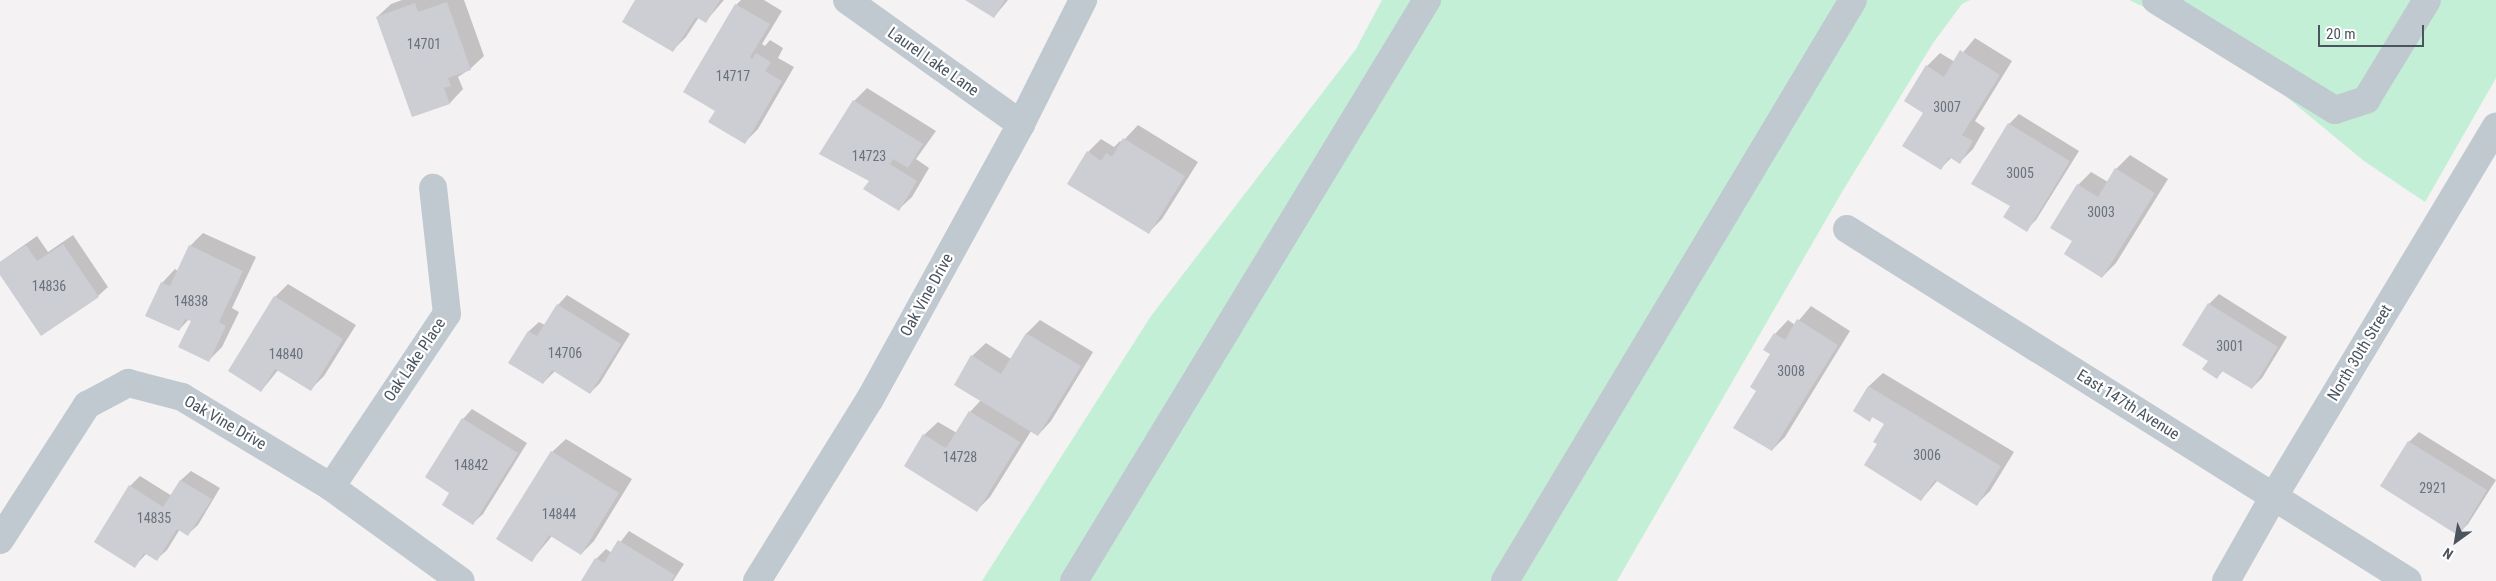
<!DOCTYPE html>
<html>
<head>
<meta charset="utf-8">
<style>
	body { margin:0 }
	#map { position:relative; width:2496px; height:581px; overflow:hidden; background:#f4f2f2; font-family:"Roboto Condensed",sans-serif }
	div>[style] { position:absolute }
	.green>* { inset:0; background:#c2efd6 }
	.shadow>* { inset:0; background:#0003 }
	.building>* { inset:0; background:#ccced4 }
	.minor>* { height:28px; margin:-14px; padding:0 14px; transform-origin:14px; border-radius:14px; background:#c0c8d0 }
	span { translate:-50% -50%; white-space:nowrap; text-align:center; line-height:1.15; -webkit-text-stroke:4.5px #fff; paint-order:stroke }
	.number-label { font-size:14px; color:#6a727c }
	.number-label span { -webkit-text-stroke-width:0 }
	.street-label { font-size:16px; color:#4a545f }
	.north { position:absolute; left:2431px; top:516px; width:50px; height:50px; -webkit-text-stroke:4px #fff; paint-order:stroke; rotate:212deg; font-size:14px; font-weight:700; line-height:20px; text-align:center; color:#4a545f }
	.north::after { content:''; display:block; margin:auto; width:18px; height:22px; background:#4a545f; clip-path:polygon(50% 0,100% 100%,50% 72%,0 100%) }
	.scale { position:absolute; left:2318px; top:25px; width:106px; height:22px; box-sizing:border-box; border:2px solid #4a545f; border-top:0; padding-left:6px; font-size:15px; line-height:18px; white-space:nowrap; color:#4a545f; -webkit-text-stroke:4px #fff; paint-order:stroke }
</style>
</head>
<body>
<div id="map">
	<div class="green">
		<div style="clip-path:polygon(1382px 0,1970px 0,1962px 4px,1933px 43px,1842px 192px,1617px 581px,982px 581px,1151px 316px,1356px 49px)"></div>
		<div style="clip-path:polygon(2129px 0,2496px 0,2496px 78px,2425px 202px,2364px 161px,2271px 84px,2146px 8px)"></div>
	</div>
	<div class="shadow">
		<div style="clip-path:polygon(402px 0,464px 0,484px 56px,470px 69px,458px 77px,463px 89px,450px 103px,413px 116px,377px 17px,391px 4px)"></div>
		<div style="clip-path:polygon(636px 0,724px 0,706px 21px,699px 17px,686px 37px,673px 50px)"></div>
		<div style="clip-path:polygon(741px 0,764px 0,782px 11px,762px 44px,765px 46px,770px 40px,783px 48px,778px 58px,794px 67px,758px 129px,744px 143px,717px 111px,736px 5px)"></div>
		<div style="clip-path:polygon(967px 0,1008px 0,994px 17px)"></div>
		<div style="clip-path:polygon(1975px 38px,2012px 61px,1975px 121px,1985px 128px,1973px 149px,1960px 162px,1952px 157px,1940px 169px,1924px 112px,1927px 66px,1940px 53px,1955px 62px)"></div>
		<div style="clip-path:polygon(867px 88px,936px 131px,916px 159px,929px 168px,912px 197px,898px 210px,870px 180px,854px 101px)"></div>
		<div style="clip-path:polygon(2019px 114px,2079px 151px,2036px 220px,2026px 230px,2012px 205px,1972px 184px,2009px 124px)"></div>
		<div style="clip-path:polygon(1138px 125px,1198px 162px,1162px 219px,1149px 232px,1088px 152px,1101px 139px,1114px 147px,1120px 141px,1122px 142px)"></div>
		<div style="clip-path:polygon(2130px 155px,2168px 179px,2116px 263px,2102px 277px,2074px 240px,2078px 185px,2091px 172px,2108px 182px,2116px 169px)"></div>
		<div style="clip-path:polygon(203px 233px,256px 257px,232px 308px,239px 312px,222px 347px,209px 360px,192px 321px,189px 319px,179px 330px,162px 283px,175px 269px,178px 271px,190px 246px)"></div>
		<div style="clip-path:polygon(73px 235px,108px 287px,98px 296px,0 273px,0 262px,37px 236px,48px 252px)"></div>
		<div style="clip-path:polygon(288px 284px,356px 325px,324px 376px,311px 389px,279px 369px,261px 391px,275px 297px)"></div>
		<div style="clip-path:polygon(2219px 294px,2287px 337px,2262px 378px,2252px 388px,2224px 370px,2217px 377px,2209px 360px,2209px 304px)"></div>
		<div style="clip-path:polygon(567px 295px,630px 334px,600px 383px,590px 393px,555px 371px,543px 383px,510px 362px,529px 331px,539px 322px,545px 325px,558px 305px)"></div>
		<div style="clip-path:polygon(1811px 306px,1850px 331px,1785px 437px,1772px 450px,1758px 391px,1772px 354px,1775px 334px,1788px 320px,1795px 325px)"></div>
		<div style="clip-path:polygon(1040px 320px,1093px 352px,1051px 421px,1038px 435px,1031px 431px,990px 497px,977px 510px,924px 435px,938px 422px,957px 433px,970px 412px,981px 400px,972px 356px,986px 343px,1011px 359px,1027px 333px)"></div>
		<div style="clip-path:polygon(1883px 373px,2014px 452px,1990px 491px,1977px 504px,1938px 480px,1921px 500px,1879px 444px,1886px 424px,1873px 416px,1869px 420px,1854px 411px,1869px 386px)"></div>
		<div style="clip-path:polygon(472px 409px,527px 443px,483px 514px,473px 523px,451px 492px,463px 419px)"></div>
		<div style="clip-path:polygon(2419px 432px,2496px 480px,2468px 524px,2458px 534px,2409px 442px)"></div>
		<div style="clip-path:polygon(566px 439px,632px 479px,594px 541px,581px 554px,552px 536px,532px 560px,552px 452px)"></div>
		<div style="clip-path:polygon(191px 471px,220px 488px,198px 525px,188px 534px,180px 529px,167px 550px,157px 559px,147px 553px,135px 566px,130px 486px,140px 476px,172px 496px,181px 480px)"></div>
		<div style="clip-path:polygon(629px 531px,684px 564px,673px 581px,582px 581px,596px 559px,606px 549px,612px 553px)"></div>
	</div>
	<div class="building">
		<div style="clip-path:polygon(635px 0,720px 0,706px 23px,696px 17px,673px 52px,622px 22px)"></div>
		<div style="clip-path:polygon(965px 0,1005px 0,994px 18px)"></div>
		<div style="clip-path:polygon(447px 2px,471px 70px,448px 78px,451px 86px,444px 88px,450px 104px,412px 117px,376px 17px,415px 3px,418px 12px)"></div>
		<div style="clip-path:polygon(735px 4px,770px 24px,750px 57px,752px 59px,756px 53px,771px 62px,765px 71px,782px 81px,745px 144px,708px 122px,715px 111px,683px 92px)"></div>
		<div style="clip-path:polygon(1960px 50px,2000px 75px,1962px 135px,1973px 141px,1960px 164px,1949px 157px,1941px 170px,1902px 146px,1923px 113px,1904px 101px,1926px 65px,1944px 77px)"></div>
		<div style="clip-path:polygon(853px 100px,923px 144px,908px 168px,893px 159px,890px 164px,917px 181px,899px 211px,863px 189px,869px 181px,819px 154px)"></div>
		<div style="clip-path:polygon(2008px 123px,2070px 161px,2027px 232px,2003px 217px,2010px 206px,1971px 184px)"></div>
		<div style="clip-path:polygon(1123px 138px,1185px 176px,1149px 234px,1067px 184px,1087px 151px,1101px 161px,1106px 153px,1112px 157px)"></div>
		<div style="clip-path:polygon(2115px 168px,2155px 193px,2102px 278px,2064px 254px,2072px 241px,2050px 228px,2077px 184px,2098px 197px)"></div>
		<div style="clip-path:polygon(63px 244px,99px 297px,41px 336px,0 275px,0 262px,26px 245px,37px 261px)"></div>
		<div style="clip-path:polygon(189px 245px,243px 271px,219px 322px,226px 326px,209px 362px,178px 347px,191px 321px,185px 319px,179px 331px,145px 316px,161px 282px,170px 286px)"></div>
		<div style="clip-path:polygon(274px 296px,343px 339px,311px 391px,275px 369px,261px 392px,228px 371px)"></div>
		<div style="clip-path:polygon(2208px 303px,2278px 347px,2252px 389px,2222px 371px,2217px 379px,2202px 369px,2208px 361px,2182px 345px)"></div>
		<div style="clip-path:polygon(557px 304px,621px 344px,590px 394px,552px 370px,543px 384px,508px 363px,528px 331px,537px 336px)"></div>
		<div style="clip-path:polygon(1797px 319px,1838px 345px,1772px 451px,1733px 428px,1756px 391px,1750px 387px,1770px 354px,1763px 350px,1774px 333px,1785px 340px)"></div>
		<div style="clip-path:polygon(1026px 333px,1081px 366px,1038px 436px,954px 385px,971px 355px,1001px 374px)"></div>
		<div style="clip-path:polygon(1868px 386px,2001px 466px,1977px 506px,1935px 480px,1921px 501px,1864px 465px,1877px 444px,1873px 442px,1884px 424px,1872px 417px,1870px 422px,1853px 411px)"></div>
		<div style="clip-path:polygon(969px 411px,1020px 442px,977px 512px,904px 466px,923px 434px,946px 448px)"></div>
		<div style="clip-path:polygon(462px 418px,518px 453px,473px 525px,442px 505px,449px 493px,425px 477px)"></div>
		<div style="clip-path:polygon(2408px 441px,2487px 490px,2459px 536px,2380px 486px)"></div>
		<div style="clip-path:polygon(551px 451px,619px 493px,581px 555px,549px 535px,532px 562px,496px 539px)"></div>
		<div style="clip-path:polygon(180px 480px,212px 499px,188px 536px,177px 529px,157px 561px,144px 553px,135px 568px,94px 542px,129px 485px,163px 507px)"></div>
		<div style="clip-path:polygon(618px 540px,675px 575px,671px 581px,581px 581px,595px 558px,604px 563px)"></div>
	</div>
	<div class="minor">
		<div style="left:847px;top:0;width:214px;rotate:35.5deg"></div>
		<div style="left:2156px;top:0;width:210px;rotate:31.6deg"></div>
		<div style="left:2335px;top:110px;width:33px;rotate:-18deg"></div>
		<div style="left:2366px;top:100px;width:117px;rotate:-58.6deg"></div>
		<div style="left:1847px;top:229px;width:662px;rotate:32.11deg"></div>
		<div style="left:331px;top:487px;width:208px;rotate:-56.2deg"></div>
		<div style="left:447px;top:314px;width:127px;rotate:-96.3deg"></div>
		<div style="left:0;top:540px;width:161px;rotate:-57.2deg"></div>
		<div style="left:87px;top:405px;width:47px;rotate:-28.2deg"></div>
		<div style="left:128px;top:383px;width:56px;rotate:14.5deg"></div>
		<div style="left:182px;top:397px;width:174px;rotate:31.1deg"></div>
		<div style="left:331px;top:487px;width:160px;rotate:35.9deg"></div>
		<div style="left:757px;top:581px;width:214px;rotate:-58.2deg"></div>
		<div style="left:870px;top:399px;width:314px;rotate:-61.2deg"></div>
		<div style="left:1021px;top:124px;width:139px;rotate:-63.4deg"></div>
		<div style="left:1074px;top:581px;width:680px;rotate:-58.72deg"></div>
		<div style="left:1505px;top:581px;width:677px;rotate:-59.08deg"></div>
		<div style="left:2226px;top:581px;width:98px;rotate:-60.5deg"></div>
		<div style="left:2274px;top:496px;width:431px;rotate:-59deg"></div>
	</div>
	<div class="number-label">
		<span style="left:424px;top:44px">14701</span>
		<span style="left:733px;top:76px">14717</span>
		<span style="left:1947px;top:107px">3007</span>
		<span style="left:869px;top:156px">14723</span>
		<span style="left:2020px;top:173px">3005</span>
		<span style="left:2101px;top:212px">3003</span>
		<span style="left:49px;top:286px">14836</span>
		<span style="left:191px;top:301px">14838</span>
		<span style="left:2230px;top:346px">3001</span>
		<span style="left:565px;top:353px">14706</span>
		<span style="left:286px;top:354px">14840</span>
		<span style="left:1791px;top:371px">3008</span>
		<span style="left:1927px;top:455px">3006</span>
		<span style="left:960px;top:457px">14728</span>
		<span style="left:471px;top:465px">14842</span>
		<span style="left:2433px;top:488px">2921</span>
		<span style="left:559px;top:514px">14844</span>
		<span style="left:154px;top:518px">14835</span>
	</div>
	<div class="street-label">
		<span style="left:933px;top:62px;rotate:35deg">Laurel Lake Lane</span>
		<span style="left:927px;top:295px;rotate:-61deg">Oak Vine Drive</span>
		<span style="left:2360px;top:353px;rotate:-59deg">North 30th Street</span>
		<span style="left:415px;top:360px;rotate:-56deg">Oak Lake Place</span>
		<span style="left:2128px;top:405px;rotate:32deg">East 147th Avenue</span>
		<span style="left:225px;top:423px;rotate:30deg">Oak Vine Drive</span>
	</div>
	<div class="north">N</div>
	<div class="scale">20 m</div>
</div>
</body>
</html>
